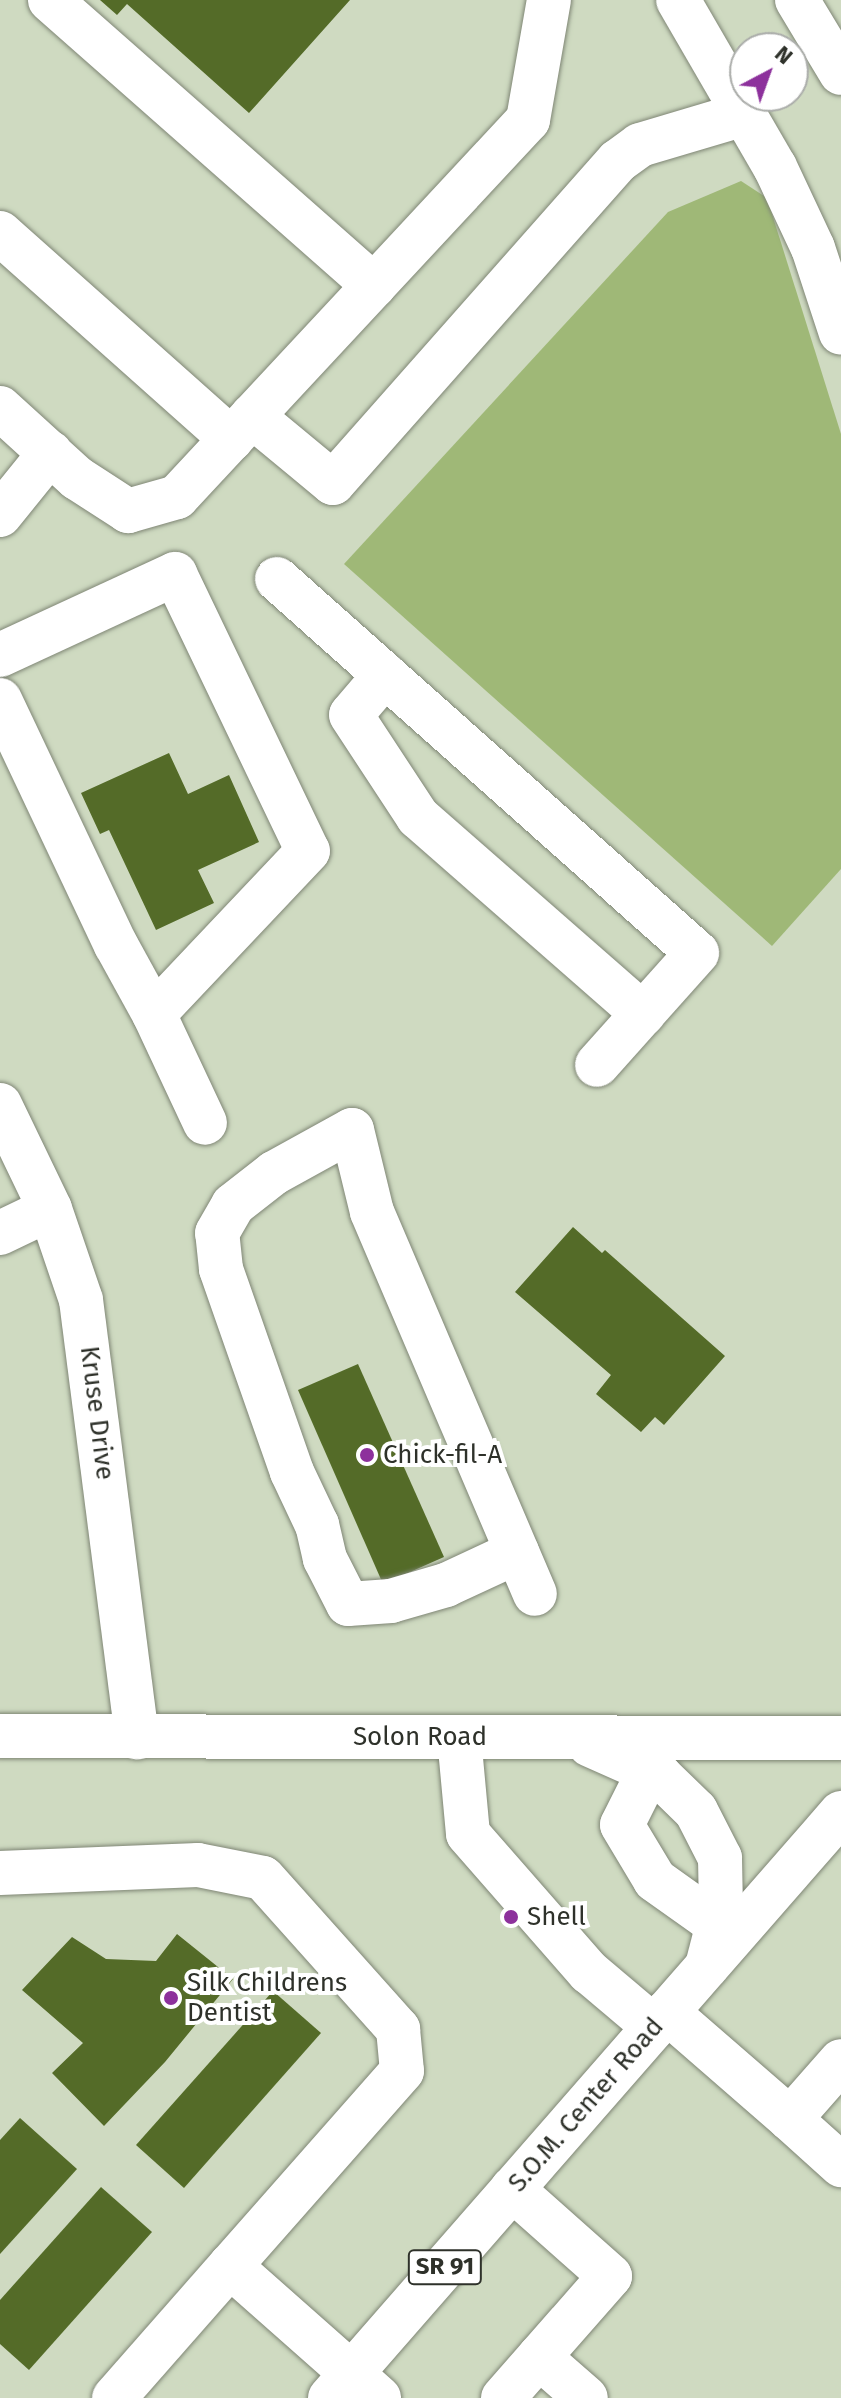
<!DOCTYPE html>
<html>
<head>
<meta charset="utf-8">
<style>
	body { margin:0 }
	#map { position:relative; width:841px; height:2398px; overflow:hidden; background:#dbe3d1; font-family:"Fira Sans",sans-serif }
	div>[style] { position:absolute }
	.built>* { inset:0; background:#cfdac1 }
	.green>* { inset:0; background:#9fb877 }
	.building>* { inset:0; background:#546b28 }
	.roads { filter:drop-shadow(0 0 2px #7f8675) drop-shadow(0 0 2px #7f8675) }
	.minor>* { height:44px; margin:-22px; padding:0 22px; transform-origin:22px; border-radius:22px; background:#fff }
	.major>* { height:44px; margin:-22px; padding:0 22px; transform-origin:22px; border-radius:22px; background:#fff }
	.dots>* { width:22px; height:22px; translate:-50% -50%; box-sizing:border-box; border:4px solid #fff; border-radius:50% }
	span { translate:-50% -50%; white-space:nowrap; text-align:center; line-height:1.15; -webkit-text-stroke:8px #fff; paint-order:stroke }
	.shield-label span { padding:2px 6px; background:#fff; border:2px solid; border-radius:6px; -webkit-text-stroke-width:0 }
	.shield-label { font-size:24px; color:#2e312a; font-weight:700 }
	.street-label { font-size:26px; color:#2e312a }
	.poi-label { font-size:26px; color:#2e312a }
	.left { translate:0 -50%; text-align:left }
	.north { position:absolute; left:729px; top:32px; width:80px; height:80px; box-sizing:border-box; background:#fff; border:2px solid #abadaa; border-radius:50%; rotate:41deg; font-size:22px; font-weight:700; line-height:32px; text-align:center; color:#2e312a }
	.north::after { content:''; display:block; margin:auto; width:28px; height:36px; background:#8d319c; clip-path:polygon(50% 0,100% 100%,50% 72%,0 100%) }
</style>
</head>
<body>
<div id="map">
	<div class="built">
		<div style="clip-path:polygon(evenodd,0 0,841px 0,841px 2398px,0 2398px,0 0,745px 48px,793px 48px,793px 96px,745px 96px,745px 48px)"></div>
	</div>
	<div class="green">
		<div style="clip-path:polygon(741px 181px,767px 198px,841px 434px,841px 869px,772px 946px,344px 564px,668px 212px)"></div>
	</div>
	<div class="building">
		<div style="clip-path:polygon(100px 0,350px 0,249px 113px,127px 4px,117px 15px)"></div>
		<div style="clip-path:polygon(169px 753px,188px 794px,229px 775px,259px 842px,198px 870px,214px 903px,156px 930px,109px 830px,100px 834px,81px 793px)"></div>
		<div style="clip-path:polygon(573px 1227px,602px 1253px,605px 1250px,725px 1356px,664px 1425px,655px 1417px,641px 1432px,596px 1394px,611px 1375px,515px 1292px)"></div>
		<div style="clip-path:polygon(358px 1364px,444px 1557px,383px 1584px,298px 1390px)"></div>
		<div style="clip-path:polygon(177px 1934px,233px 1979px,165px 2062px,104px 2126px,52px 2073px,83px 2043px,22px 1990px,72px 1937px,106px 1959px,156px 1961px)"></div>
		<div style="clip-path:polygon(273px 1991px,321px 2033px,184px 2188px,136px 2145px)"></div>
		<div style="clip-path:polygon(20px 2118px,77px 2169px,0 2254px,0 2140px)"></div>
		<div style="clip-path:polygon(101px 2187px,152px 2232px,29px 2370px,0 2344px,0 2300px)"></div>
	</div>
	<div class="roads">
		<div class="minor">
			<div style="left:50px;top:0;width:432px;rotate:41.4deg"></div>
			<div style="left:678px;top:0;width:193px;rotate:59.9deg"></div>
			<div style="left:775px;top:167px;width:89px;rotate:64.9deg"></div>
			<div style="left:813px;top:248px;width:89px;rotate:71.8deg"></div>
			<div style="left:797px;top:0;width:85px;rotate:58.9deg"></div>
			<div style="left:0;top:233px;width:310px;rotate:41.7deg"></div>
			<div style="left:0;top:408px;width:104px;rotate:42.3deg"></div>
			<div style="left:77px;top:478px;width:61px;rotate:32.9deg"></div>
			<div style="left:128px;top:511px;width:51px;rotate:-15.9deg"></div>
			<div style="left:177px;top:497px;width:515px;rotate:-47.05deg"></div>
			<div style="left:528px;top:120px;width:122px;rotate:-80.1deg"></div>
			<div style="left:252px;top:416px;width:105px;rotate:39.6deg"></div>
			<div style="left:333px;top:483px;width:430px;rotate:-48.5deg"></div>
			<div style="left:618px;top:161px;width:27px;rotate:-36deg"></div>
			<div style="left:640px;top:145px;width:109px;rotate:-16.6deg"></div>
			<div style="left:0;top:515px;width:80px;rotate:-51.1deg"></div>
			<div style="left:277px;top:579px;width:562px;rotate:41.68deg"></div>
			<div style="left:697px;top:953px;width:150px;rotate:131.8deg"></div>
			<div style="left:0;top:655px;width:193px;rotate:-24.8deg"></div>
			<div style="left:175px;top:574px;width:307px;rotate:64.4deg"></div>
			<div style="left:308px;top:851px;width:224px;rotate:133.4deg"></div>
			<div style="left:154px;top:1014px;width:120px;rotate:64.9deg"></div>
			<div style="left:385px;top:675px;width:52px;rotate:130.4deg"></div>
			<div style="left:351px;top:715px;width:122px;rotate:56.7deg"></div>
			<div style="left:418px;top:817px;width:299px;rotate:41.2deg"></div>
			<div style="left:0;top:700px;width:271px;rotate:64.7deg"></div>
			<div style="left:116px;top:945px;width:79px;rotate:61.2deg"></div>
			<div style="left:0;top:1105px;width:115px;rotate:64.3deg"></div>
			<div style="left:50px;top:1209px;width:96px;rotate:71.2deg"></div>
			<div style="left:81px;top:1300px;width:441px;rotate:82.7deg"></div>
			<div style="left:0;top:1233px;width:55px;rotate:-25.6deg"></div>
			<div style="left:517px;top:1552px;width:78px;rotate:155.1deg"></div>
			<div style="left:446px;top:1585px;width:57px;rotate:163.8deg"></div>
			<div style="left:391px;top:1601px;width:43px;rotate:176deg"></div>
			<div style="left:348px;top:1604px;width:51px;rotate:-117.1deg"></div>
			<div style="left:325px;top:1559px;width:35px;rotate:-103deg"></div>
			<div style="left:317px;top:1525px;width:59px;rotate:-115.3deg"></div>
			<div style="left:292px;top:1472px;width:215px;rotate:-109.3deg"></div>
			<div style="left:221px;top:1269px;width:36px;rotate:-96deg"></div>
			<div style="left:217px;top:1233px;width:32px;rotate:-60deg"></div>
			<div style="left:233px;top:1205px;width:52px;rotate:-38deg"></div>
			<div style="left:274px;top:1173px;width:89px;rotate:-28.9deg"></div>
			<div style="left:352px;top:1130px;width:84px;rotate:76.3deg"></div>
			<div style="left:372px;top:1212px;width:415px;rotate:66.9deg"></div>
			<div style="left:0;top:1736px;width:841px;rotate:0.14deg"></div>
			<div style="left:459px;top:1737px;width:97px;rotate:84.7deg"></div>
			<div style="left:468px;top:1834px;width:184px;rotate:48.8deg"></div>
			<div style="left:589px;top:1972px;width:85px;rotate:40.2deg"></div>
			<div style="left:590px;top:1745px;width:77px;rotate:23.9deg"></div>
			<div style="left:660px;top:1776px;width:50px;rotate:44.2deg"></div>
			<div style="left:696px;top:1811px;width:53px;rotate:62.9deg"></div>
			<div style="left:720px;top:1858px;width:54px;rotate:88.9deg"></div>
			<div style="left:721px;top:1912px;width:56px;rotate:104.5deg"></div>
			<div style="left:649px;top:1771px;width:60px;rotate:116.6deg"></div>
			<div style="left:622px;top:1825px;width:64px;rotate:59deg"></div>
			<div style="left:655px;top:1880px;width:77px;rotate:35.5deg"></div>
			<div style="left:0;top:1873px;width:198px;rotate:-2.3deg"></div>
			<div style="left:198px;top:1865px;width:66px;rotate:11.3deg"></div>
			<div style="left:263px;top:1878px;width:203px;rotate:48.2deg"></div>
			<div style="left:398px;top:2029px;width:42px;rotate:84.6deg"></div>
			<div style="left:402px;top:2071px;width:260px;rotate:131.4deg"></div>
			<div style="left:230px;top:2266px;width:199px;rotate:41.5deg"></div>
			<div style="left:667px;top:2012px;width:163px;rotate:41deg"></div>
			<div style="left:790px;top:2119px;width:77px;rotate:-48.7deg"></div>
			<div style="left:790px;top:2119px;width:69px;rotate:42deg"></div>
			<div style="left:539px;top:2357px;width:62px;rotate:41.1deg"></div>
			<div style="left:114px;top:2398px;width:176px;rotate:-48.7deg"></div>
			<div style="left:503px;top:2398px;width:162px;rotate:-48.7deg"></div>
			<div style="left:610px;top:2276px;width:131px;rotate:-138.4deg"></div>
		</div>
		<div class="major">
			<div style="left:330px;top:2398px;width:777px;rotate:-48.86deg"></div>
		</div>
	</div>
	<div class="dots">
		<div style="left:367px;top:1455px;background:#8d319c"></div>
		<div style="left:511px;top:1917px;background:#8d319c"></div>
		<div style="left:171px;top:1998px;background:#8d319c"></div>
	</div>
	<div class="shield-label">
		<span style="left:445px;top:2267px">SR 91</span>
	</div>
	<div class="street-label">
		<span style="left:97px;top:1413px;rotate:83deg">Kruse Drive</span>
		<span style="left:420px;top:1737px">Solon Road</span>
		<span style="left:586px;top:2105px;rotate:-49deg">S.O.M. Center Road</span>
	</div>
	<div class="poi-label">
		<span class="left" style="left:383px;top:1455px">Chick-fil-A</span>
		<span class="left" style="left:527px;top:1917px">Shell</span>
		<span class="left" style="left:187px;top:1998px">Silk Childrens<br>Dentist</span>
	</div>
	<div class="north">N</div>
</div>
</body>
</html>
